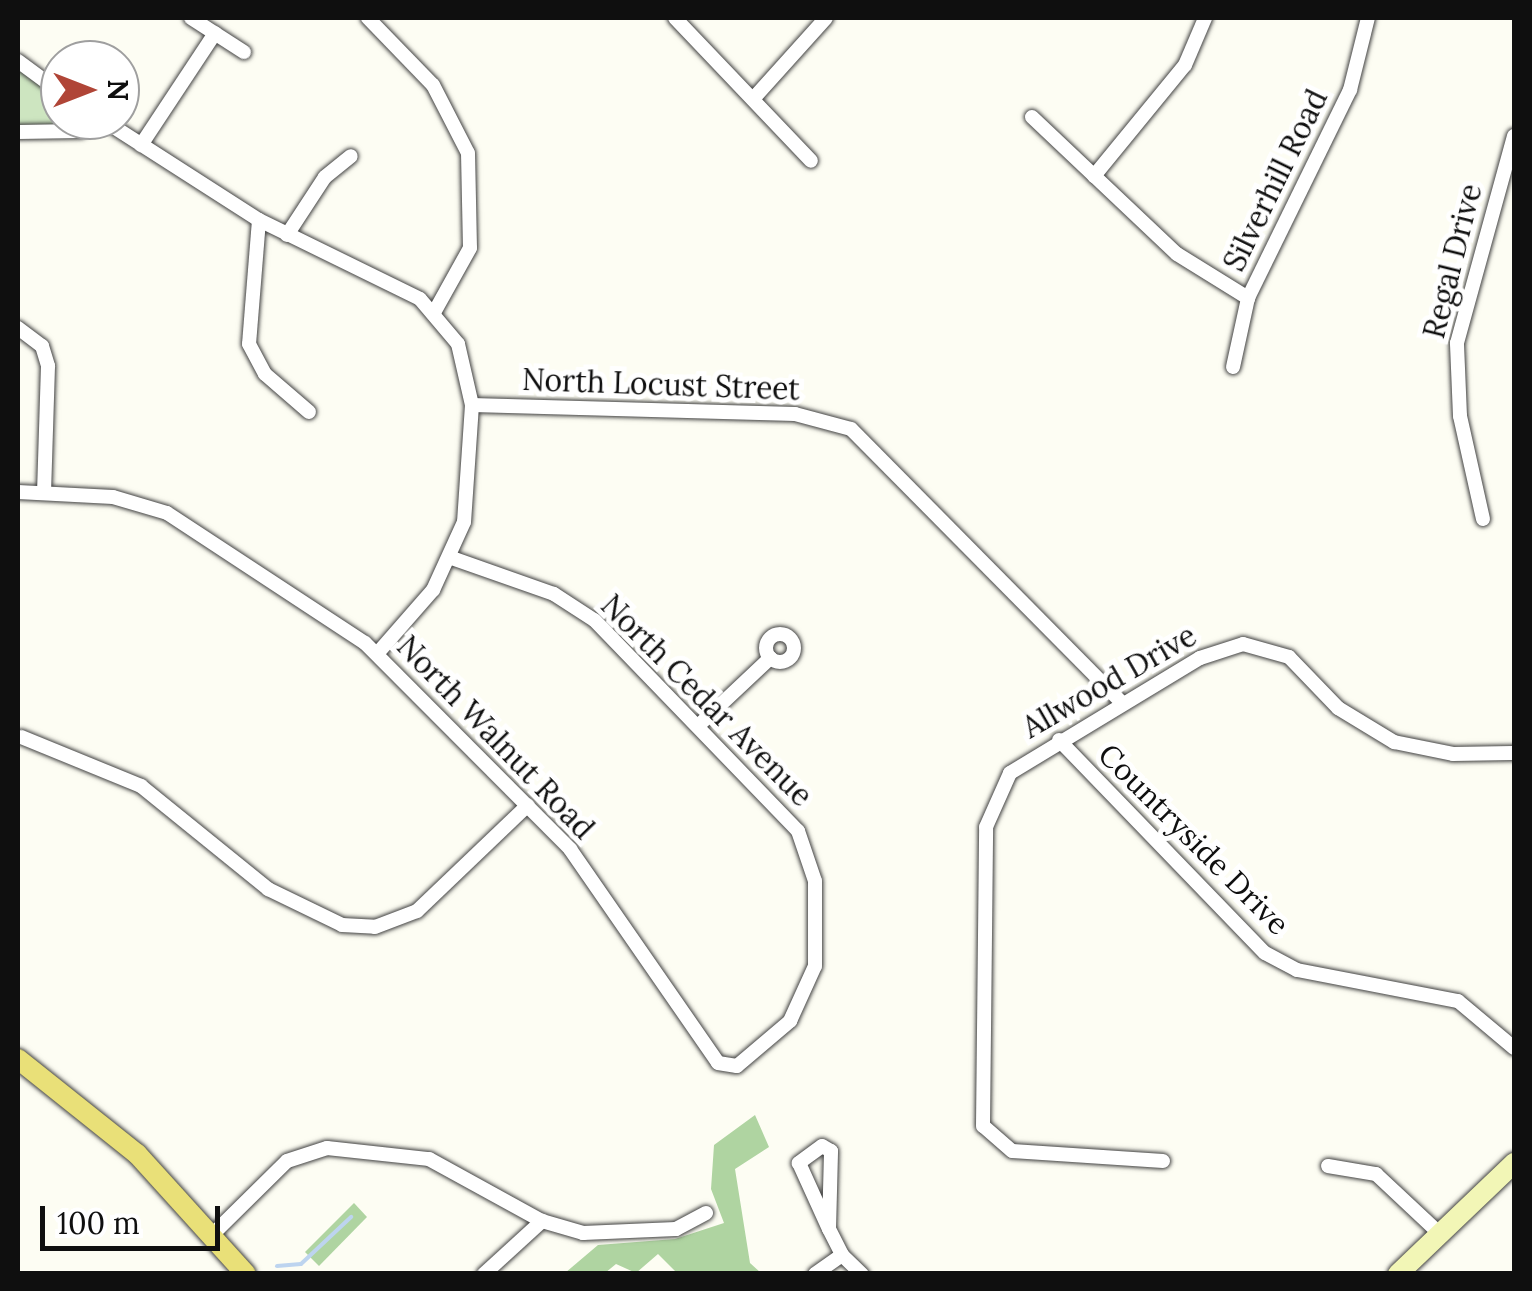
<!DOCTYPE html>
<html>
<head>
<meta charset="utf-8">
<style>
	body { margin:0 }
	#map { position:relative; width:1532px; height:1291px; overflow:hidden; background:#fdfdf3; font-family:Lora,serif }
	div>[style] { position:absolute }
	.green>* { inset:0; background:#cde5c0 }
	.forest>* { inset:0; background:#afd4a1 }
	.stream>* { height:4px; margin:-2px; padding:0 2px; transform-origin:2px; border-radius:2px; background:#bdd4ef }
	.roads { filter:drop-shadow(0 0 2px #424242) drop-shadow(0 0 2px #424242) }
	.street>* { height:14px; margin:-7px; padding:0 7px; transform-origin:7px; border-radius:7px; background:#fff }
	.street>.ring { margin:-7px; padding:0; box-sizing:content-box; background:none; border:14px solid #fff; border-radius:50% }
	.secondary>* { height:20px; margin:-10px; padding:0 10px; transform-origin:10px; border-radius:10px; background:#f2f6b6 }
	.primary>* { height:20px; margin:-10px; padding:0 10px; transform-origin:10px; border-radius:10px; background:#e9e078 }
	span { translate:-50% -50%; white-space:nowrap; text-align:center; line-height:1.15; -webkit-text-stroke:10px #fff; paint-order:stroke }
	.street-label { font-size:30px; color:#0f0f0f }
	.frame { position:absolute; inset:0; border:20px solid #0f0f0f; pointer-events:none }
	.north { position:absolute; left:40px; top:40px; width:100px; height:100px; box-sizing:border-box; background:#fff; border:2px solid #9f9f9f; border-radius:50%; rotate:90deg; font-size:28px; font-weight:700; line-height:40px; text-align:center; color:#0f0f0f }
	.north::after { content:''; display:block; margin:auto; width:35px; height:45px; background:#b04537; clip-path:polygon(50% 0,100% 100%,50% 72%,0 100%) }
	.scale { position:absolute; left:40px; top:1206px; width:180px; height:45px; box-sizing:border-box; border:5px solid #0f0f0f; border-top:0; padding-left:12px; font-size:30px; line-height:35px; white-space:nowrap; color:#0f0f0f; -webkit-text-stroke:8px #fff; paint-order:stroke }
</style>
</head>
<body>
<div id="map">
	<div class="green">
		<div style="clip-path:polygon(18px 68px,60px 98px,61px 124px,18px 125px)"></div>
	</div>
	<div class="forest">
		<div style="clip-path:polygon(755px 1115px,769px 1147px,735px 1169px,750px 1263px,761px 1273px,677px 1273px,658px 1254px,636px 1273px,616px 1264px,605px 1273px,565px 1273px,598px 1245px,675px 1239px,724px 1223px,711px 1189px,714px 1145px)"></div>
		<div style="clip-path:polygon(354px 1203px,367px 1217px,319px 1266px,305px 1252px)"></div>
	</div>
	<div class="stream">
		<div style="left:277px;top:1266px;width:24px;rotate:-5deg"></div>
		<div style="left:301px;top:1264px;width:69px;rotate:-43.2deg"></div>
	</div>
	<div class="roads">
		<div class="street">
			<div style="left:191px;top:18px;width:63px;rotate:32.7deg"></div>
			<div style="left:368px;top:18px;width:93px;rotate:45.9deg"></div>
			<div style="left:433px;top:85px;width:76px;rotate:62.8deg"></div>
			<div style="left:468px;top:153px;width:95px;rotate:88.8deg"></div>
			<div style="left:470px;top:248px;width:72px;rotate:119.1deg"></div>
			<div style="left:675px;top:18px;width:197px;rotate:46.4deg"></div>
			<div style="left:18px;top:61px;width:52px;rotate:36.4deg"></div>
			<div style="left:753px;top:99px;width:109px;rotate:-48deg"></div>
			<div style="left:1032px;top:117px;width:199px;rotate:43.4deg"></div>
			<div style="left:1177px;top:254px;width:84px;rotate:31.8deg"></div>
			<div style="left:103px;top:120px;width:185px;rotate:32.7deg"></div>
			<div style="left:259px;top:220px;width:179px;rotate:26.1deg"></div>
			<div style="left:420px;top:299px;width:59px;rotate:49.8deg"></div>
			<div style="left:458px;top:344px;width:63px;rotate:77.1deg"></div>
			<div style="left:472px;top:405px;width:117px;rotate:93.9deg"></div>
			<div style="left:464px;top:522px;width:75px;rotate:114.5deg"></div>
			<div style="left:433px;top:590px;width:85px;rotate:131.2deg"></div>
			<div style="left:18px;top:132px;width:62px;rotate:-0.9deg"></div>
			<div style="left:80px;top:131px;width:24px;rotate:-28deg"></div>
			<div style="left:141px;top:145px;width:134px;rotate:-56.5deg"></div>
			<div style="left:1094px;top:176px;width:144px;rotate:-50.7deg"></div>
			<div style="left:1185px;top:65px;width:51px;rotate:-66.9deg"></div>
			<div style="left:259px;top:220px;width:124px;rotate:94.6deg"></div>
			<div style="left:249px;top:344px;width:34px;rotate:62deg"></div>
			<div style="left:265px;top:374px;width:58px;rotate:40.8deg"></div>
			<div style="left:287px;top:235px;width:69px;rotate:-56.8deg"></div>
			<div style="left:325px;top:177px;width:33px;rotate:-39deg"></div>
			<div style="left:18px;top:328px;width:30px;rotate:37deg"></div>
			<div style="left:42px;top:346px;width:21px;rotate:73deg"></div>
			<div style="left:48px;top:366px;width:126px;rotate:91.8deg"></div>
			<div style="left:1233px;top:367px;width:71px;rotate:-77.7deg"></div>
			<div style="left:1248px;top:298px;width:232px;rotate:-63.9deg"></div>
			<div style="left:1350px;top:90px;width:74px;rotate:-76deg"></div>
			<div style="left:472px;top:405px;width:323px;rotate:1.6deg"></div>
			<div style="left:795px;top:414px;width:58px;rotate:15deg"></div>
			<div style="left:851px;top:429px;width:385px;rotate:45.3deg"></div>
			<div style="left:18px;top:492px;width:95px;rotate:3deg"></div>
			<div style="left:113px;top:497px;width:56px;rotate:16.5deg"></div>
			<div style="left:167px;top:513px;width:237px;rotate:33.3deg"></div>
			<div style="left:365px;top:643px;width:291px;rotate:45.1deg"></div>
			<div style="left:570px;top:849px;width:260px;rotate:55.3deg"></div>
			<div style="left:718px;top:1063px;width:19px;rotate:9deg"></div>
			<div style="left:737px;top:1066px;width:70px;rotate:-40.3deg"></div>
			<div style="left:790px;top:1021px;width:60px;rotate:-65.6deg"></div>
			<div style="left:815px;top:966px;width:85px;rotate:-90deg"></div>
			<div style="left:815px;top:881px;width:53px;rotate:-108.8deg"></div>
			<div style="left:798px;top:831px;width:293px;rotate:-134deg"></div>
			<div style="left:594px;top:620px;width:48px;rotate:-147deg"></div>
			<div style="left:554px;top:594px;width:108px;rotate:-160.6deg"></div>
			<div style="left:1483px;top:519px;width:106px;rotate:-102.6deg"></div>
			<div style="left:1460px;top:416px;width:73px;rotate:-92.4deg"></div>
			<div style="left:1457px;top:343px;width:215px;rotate:-74.6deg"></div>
			<div class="ring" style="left:766px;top:634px;width:14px;height:14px"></div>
			<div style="left:699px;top:725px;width:98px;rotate:-43.3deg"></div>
			<div style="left:21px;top:737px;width:130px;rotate:22.2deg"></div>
			<div style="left:141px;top:786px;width:164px;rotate:39deg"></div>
			<div style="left:268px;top:889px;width:82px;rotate:25.9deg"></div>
			<div style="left:342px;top:925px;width:33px;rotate:3deg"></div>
			<div style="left:375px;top:927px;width:45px;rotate:-20.9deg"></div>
			<div style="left:417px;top:911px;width:153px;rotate:-43.7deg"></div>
			<div style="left:1059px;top:740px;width:296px;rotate:46deg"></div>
			<div style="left:1265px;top:953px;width:36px;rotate:28deg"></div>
			<div style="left:1297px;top:970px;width:164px;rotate:10.9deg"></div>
			<div style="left:1458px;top:1001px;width:73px;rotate:40deg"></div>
			<div style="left:1163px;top:1161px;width:151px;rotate:-176.2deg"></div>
			<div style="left:1012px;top:1151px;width:38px;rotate:-139deg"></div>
			<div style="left:983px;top:1126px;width:299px;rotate:-89.4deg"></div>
			<div style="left:986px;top:827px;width:59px;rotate:-66deg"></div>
			<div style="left:1010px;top:773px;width:222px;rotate:-31.2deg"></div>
			<div style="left:1200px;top:658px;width:45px;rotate:-18deg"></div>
			<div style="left:1243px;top:644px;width:48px;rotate:15.8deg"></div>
			<div style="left:1289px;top:657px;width:71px;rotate:46.1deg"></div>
			<div style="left:1338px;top:708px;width:66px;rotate:31.3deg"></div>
			<div style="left:1394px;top:742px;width:60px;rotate:11.5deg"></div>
			<div style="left:1453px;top:754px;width:61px;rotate:-0.9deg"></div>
			<div style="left:1328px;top:1166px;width:49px;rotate:9.5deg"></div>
			<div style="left:1376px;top:1174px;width:85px;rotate:43.1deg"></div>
			<div style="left:829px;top:1229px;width:78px;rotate:-88.5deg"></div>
			<div style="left:831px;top:1151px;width:10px;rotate:-151deg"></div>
			<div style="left:822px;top:1146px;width:29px;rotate:144deg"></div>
			<div style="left:799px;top:1163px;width:72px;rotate:65.6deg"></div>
			<div style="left:829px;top:1229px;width:29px;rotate:63deg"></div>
			<div style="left:212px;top:1235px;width:105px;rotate:-44.6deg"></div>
			<div style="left:287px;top:1161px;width:42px;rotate:-18deg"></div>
			<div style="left:327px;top:1148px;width:103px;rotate:6.2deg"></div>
			<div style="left:429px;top:1159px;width:129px;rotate:28.8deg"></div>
			<div style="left:542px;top:1221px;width:43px;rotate:16.3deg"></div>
			<div style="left:583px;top:1233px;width:93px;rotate:-2.5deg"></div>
			<div style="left:676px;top:1229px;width:34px;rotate:-28deg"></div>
			<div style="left:484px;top:1274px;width:79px;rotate:-42.4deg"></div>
			<div style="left:815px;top:1274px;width:33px;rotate:-35deg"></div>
			<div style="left:842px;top:1255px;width:28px;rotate:44deg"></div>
		</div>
		<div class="secondary">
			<div style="left:1398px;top:1274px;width:161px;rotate:-43.7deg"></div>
		</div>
		<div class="primary">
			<div style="left:18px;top:1059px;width:152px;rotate:38.6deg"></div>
			<div style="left:137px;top:1154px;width:162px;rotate:47.8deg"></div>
		</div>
	</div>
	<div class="street-label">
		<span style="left:1275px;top:180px;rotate:-64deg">Silverhill Road</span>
		<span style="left:1452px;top:261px;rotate:-76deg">Regal Drive</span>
		<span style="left:661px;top:384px;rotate:2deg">North Locust Street</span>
		<span style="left:1109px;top:681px;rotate:-30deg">Allwood Drive</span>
		<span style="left:707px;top:700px;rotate:45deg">North Cedar Avenue</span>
		<span style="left:496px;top:737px;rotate:46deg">North Walnut Road</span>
		<span style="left:1194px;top:839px;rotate:45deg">Countryside Drive</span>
	</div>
	<div class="frame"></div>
	<div class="north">N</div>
	<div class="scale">100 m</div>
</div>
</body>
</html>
